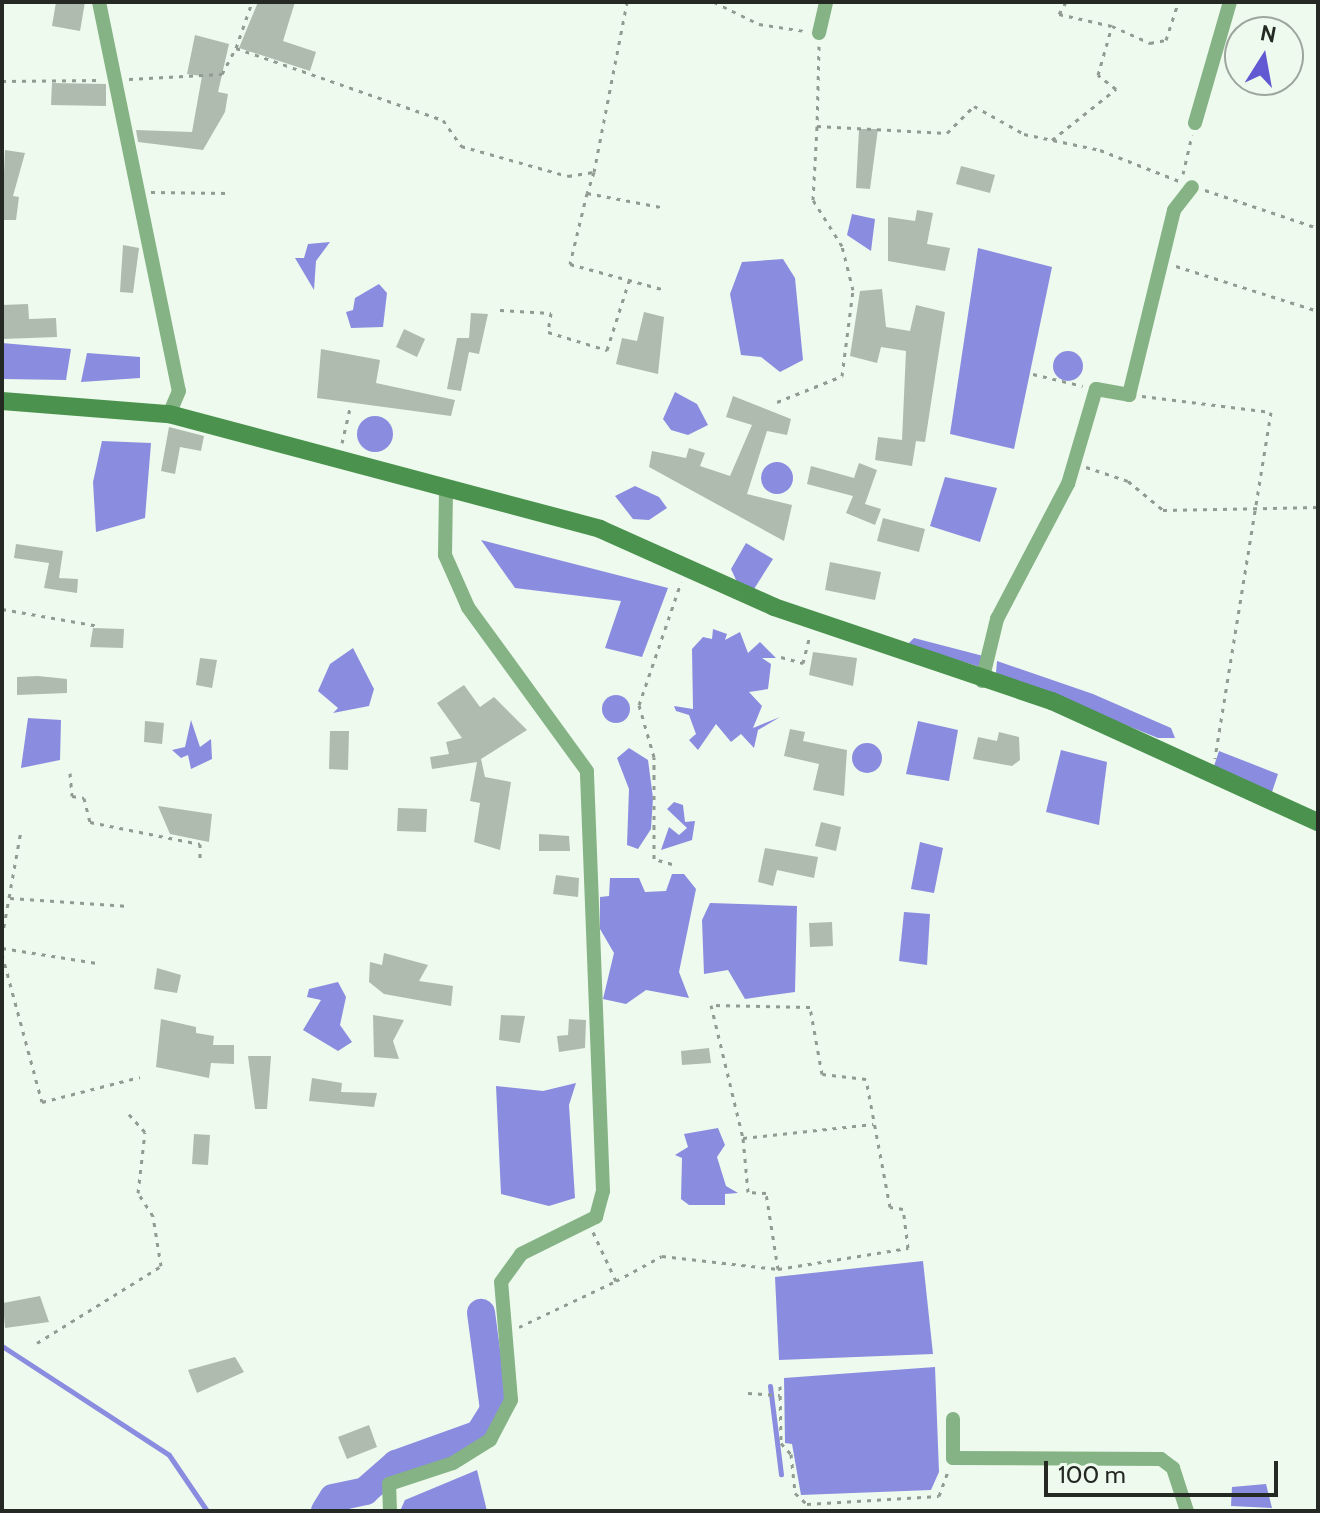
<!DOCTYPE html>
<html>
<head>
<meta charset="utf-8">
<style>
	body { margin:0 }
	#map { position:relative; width:1320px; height:1513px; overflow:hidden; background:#edfaed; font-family:Cabin,sans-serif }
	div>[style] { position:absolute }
	.water>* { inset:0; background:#8a8ce0 }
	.round { border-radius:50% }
	.stream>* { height:5px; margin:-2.5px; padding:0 2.5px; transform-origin:2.5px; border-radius:2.5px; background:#8a8ce0 }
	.river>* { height:28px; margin:-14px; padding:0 14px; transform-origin:14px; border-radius:14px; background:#8a8ce0 }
	.building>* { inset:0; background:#afbbae }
	.path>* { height:3px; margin-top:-1.5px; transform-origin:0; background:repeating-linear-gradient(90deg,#929b92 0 4px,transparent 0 10px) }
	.minor>* { height:14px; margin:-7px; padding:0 7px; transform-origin:7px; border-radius:7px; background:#85b385 }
	.secondary>* { height:18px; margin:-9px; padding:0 9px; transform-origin:9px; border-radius:9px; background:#4a924d }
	span { translate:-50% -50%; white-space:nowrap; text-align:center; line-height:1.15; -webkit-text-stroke:8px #edfaed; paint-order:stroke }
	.frame { position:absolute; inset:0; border:4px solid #252924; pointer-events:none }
	.north { position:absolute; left:1224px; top:16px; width:80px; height:80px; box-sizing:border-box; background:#edfaed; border:2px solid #9da69d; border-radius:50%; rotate:11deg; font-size:22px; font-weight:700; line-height:32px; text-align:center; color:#252924 }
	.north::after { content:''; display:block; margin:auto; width:28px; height:36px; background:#6059d1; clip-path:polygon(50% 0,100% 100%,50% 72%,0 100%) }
	.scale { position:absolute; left:1044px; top:1461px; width:234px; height:36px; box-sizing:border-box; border:4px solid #252924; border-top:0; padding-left:10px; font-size:24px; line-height:28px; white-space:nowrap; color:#252924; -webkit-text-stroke:6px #edfaed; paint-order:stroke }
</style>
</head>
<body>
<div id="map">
	<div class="water">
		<div style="clip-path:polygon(852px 214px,875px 219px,871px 251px,847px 235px)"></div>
		<div style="clip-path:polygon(330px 242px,316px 261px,314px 290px,295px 258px,304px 258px,308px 244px)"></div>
		<div style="clip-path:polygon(978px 248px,1052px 267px,1014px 449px,950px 434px)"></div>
		<div style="clip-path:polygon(783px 259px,795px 278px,803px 360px,780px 372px,761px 357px,741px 355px,730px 294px,742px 262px)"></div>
		<div style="clip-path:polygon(379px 284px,387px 293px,383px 327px,351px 328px,346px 312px,353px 310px,355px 298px)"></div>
		<div style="clip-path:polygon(2px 343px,71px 349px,66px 380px,2px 379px)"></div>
		<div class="round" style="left:1053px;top:351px;width:30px;height:30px"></div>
		<div style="clip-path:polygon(87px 353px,140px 357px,140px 378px,81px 382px)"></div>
		<div style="clip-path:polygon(675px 392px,697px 404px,708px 425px,688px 435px,671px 430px,663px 419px)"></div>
		<div class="round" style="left:357px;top:416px;width:36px;height:36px"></div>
		<div style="clip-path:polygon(102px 441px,151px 443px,145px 518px,96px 532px,93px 482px)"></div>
		<div class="round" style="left:761px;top:462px;width:32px;height:32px"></div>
		<div style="clip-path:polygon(945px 477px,997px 488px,980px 542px,930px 526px)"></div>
		<div style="clip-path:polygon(635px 486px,659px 497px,667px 508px,649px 520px,633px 519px,615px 496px)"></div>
		<div style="clip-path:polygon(481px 540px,668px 588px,642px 657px,605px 648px,621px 601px,515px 588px)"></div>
		<div style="clip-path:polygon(746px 543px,773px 559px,754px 589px,737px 582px,731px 569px)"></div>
		<div style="clip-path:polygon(713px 629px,727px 634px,725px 640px,740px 632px,748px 653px,760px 642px,776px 658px,762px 658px,771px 664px,768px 689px,749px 692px,762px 706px,753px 728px,780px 717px,758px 730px,754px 748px,741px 734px,731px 742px,716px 724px,698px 750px,689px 740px,696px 734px,689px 715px,676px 711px,674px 706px,693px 709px,692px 649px,703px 637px,712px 639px)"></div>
		<div style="clip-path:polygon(914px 638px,991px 658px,987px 669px,907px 645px)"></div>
		<div style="clip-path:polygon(353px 648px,374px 689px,369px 706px,333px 713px,338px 708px,318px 691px,330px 664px)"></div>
		<div style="clip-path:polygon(997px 661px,1093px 694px,1171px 728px,1175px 738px,1158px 738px,996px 673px)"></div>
		<div class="round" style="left:602px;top:695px;width:28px;height:28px"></div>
		<div style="clip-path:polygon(28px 718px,61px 720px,60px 760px,21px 768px)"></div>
		<div style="clip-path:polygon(191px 720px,200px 747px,211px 739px,212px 759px,191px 769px,188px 755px,181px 758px,172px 750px,185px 747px)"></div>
		<div style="clip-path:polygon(918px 721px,958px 730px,949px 781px,906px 774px)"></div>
		<div class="round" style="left:852px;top:743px;width:30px;height:30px"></div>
		<div style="clip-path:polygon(629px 748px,648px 760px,653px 798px,651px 829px,638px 849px,627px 845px,629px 789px,617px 758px)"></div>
		<div style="clip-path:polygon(1061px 750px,1107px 762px,1099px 825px,1046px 812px)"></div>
		<div style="clip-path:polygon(1219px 751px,1278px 774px,1272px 792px,1213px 769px)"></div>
		<div style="clip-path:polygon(674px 802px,683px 805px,685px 822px,695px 821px,692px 840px,661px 850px,669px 827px,679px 835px,687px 828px,667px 809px)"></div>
		<div style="clip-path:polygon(920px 842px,943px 848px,934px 893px,911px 889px)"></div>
		<div style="clip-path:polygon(672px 874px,684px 874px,696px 889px,679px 972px,689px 998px,646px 990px,626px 1004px,603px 999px,614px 953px,600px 929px,600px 897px,609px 896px,610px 878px,639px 878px,645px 892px,666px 891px)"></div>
		<div style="clip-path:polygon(710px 903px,797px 906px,795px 992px,745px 999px,728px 970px,704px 974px,702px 920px)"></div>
		<div style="clip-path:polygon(904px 912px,930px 914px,927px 965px,899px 961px)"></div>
		<div style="clip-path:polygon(338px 982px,346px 997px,340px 1025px,352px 1042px,338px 1051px,303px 1030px,321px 1000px,307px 997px,309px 989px)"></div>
		<div style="clip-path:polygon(576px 1083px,569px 1105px,575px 1198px,549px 1206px,501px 1194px,496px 1086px,543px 1091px)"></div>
		<div style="clip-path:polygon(718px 1128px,725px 1145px,717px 1157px,726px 1186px,738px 1193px,725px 1194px,725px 1205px,689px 1205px,681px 1199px,682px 1158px,675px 1155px,688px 1147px,684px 1134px)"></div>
		<div style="clip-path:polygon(923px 1261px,933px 1354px,779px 1360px,775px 1277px)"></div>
		<div style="clip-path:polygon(935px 1367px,939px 1472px,931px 1490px,801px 1495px,792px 1444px,785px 1443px,784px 1378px)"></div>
		<div style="clip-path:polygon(477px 1470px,487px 1511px,400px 1511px,405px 1500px)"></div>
		<div style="clip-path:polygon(1266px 1484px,1272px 1508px,1231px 1506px,1232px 1487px)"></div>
	</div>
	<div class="stream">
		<div style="left:2px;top:1346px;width:199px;rotate:33.1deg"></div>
		<div style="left:169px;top:1455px;width:68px;rotate:55.8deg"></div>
		<div style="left:770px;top:1386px;width:89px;rotate:82.9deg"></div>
	</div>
	<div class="river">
		<div style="left:325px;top:1511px;width:15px;rotate:-58deg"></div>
		<div style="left:333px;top:1498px;width:33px;rotate:-12deg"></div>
		<div style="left:365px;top:1491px;width:41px;rotate:-41.1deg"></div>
		<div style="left:396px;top:1464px;width:88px;rotate:-19.9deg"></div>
		<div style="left:479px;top:1434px;width:28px;rotate:-58deg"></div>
		<div style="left:494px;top:1410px;width:98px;rotate:-97.6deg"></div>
	</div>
	<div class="building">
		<div style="clip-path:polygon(56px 2px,85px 2px,80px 31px,52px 26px)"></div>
		<div style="clip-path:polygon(258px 2px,295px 2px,283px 41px,316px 52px,310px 71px,239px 48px)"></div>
		<div style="clip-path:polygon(195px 35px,229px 44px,218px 92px,228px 94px,225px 112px,203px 150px,138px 142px,136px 130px,192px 132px,202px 76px,187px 74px)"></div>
		<div style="clip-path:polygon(52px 83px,106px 84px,106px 106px,51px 105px)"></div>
		<div style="clip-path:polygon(859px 129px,878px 129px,870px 189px,856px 188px)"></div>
		<div style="clip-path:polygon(5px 150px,25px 153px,13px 196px,19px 197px,16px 220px,2px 220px)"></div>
		<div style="clip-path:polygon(961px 166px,995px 175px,990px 193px,956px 184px)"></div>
		<div style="clip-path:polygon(917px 210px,933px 213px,927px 244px,950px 248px,945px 271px,888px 261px,888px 217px,915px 221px)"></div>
		<div style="clip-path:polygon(123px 245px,139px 248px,133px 293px,120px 292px)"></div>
		<div style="clip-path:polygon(882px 289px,886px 327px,910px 331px,916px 305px,945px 312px,925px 442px,916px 441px,912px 466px,875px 460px,878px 437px,902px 440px,906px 351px,881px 347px,877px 363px,850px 356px,860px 291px)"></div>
		<div style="clip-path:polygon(28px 304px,29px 319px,56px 318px,57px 337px,2px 339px,2px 305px)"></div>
		<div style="clip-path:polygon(644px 312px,664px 317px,658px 374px,616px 364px,622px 338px,637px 341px)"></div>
		<div style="clip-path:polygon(471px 313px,488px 314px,479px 354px,469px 352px,461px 391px,447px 389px,457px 338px,469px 338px)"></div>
		<div style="clip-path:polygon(404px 329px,425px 339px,417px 357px,396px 347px)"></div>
		<div style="clip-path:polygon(321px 349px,380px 360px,376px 383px,455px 400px,451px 416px,317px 398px)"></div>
		<div style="clip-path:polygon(733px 396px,791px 419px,787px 435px,767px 431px,747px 494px,792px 505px,784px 541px,649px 467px,652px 451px,686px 458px,689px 448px,705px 453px,700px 466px,730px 476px,752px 425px,726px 417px)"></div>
		<div style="clip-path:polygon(169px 427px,204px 436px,201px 451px,180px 447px,175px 474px,161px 471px)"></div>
		<div style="clip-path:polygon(859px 463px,877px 470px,865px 504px,881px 509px,875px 525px,846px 513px,853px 496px,807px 484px,811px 466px,854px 478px)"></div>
		<div style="clip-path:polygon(883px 518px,925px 529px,919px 552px,877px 541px)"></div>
		<div style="clip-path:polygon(16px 544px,63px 551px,59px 578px,78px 579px,77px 593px,44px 588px,49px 563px,14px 558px)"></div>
		<div style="clip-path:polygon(830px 562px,881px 572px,875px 600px,825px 590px)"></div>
		<div style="clip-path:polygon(93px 628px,124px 629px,123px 648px,90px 647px)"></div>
		<div style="clip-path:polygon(813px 652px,857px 658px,853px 686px,809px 675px)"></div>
		<div style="clip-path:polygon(200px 658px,217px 660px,212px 688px,196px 685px)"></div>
		<div style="clip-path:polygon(38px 676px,67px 679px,67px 693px,17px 695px,17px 677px)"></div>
		<div style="clip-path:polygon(464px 685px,480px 707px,494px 697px,527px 730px,481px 759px,485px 777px,511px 782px,500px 850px,474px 842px,480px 803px,470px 801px,477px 762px,432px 769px,430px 757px,449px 754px,446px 742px,462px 738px,437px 703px)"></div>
		<div style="clip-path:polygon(145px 721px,164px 723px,162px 744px,144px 742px)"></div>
		<div style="clip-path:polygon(790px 729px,805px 732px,803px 741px,847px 750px,844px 796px,813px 790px,819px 764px,784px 756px)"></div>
		<div style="clip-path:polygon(330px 731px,349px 731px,348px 770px,329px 769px)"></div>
		<div style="clip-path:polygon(999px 732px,1019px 737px,1020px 760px,1012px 766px,973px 759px,978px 737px,997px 741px)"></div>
		<div style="clip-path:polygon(158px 806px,212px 814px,209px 842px,170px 834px)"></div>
		<div style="clip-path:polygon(398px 808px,427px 809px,426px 832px,397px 831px)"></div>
		<div style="clip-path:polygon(821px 822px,841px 827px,836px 851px,815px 846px)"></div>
		<div style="clip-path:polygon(539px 834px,569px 836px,570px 851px,539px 851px)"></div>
		<div style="clip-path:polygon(765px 848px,818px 857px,814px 878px,777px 870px,773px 886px,758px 882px)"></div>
		<div style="clip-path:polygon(556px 875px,579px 878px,578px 897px,553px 894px)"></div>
		<div style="clip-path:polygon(832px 922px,833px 946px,810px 947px,809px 923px)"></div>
		<div style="clip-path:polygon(384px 953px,428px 965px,419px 981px,453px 986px,451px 1006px,384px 994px,369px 982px,370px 962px,382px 965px)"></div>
		<div style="clip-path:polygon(157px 968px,181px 975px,177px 993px,154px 989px)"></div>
		<div style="clip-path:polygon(373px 1015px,404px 1020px,393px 1041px,399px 1059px,374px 1057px)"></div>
		<div style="clip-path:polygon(501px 1015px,525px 1016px,520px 1043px,499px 1040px)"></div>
		<div style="clip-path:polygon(161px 1019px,196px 1027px,196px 1033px,214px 1036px,213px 1045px,234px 1045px,234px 1064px,211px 1063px,209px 1078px,156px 1067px)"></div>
		<div style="clip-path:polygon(569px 1019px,586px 1020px,585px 1048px,559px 1052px,557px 1036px,568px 1035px)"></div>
		<div style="clip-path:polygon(709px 1048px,711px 1063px,682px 1065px,681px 1051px)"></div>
		<div style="clip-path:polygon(248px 1056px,271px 1056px,267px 1109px,255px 1109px)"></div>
		<div style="clip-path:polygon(312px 1078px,342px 1083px,341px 1092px,377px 1093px,374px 1107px,309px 1101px)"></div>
		<div style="clip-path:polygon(194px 1134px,210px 1135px,208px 1165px,192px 1164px)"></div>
		<div style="clip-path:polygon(40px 1296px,49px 1322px,5px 1328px,3px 1303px)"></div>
		<div style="clip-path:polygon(235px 1357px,244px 1372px,197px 1393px,188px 1370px)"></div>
		<div style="clip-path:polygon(369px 1425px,377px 1447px,347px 1459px,338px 1437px)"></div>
	</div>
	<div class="path">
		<div style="left:714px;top:2px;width:50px;rotate:26.1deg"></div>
		<div style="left:759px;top:24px;width:47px;rotate:8.7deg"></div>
		<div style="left:1066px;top:2px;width:14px;rotate:120deg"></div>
		<div style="left:1059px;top:14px;width:54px;rotate:12.8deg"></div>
		<div style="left:819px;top:46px;width:80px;rotate:91.4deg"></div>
		<div style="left:817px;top:126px;width:130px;rotate:3.1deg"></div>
		<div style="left:947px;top:133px;width:38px;rotate:-45deg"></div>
		<div style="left:974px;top:106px;width:57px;rotate:29.2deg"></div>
		<div style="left:1024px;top:134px;width:78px;rotate:11.9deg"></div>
		<div style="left:1100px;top:150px;width:85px;rotate:21.4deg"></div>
		<div style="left:236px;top:48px;width:49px;rotate:-70.8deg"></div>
		<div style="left:129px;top:79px;width:93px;rotate:-3.1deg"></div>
		<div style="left:222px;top:74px;width:30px;rotate:-62deg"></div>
		<div style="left:236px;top:48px;width:219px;rotate:19.2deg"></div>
		<div style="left:443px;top:120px;width:32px;rotate:55deg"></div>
		<div style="left:461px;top:146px;width:111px;rotate:15.7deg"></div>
		<div style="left:568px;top:176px;width:26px;rotate:-9deg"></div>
		<div style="left:594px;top:172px;width:173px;rotate:-79deg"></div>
		<div style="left:2px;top:81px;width:99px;rotate:-0.6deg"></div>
		<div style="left:1052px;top:140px;width:82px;rotate:-38.6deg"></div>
		<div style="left:1116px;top:89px;width:23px;rotate:-142deg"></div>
		<div style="left:1098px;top:75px;width:51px;rotate:-74.1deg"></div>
		<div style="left:1112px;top:26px;width:42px;rotate:24.1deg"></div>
		<div style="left:1150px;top:43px;width:16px;rotate:-11deg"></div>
		<div style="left:1166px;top:40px;width:40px;rotate:-72deg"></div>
		<div style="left:594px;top:172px;width:22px;rotate:108deg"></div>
		<div style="left:587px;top:193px;width:75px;rotate:10.7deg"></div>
		<div style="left:1183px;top:174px;width:40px;rotate:-77deg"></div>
		<div style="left:1205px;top:190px;width:119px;rotate:18.6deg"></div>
		<div style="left:151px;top:192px;width:77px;rotate:0.7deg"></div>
		<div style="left:587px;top:193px;width:73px;rotate:103.5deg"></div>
		<div style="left:570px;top:264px;width:99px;rotate:15.2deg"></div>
		<div style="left:1176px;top:266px;width:149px;rotate:17.6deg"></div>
		<div style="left:500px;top:310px;width:51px;rotate:3.4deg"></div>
		<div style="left:551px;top:313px;width:19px;rotate:99deg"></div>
		<div style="left:548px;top:332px;width:62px;rotate:17deg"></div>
		<div style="left:607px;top:350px;width:79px;rotate:-72.3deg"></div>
		<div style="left:1033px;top:374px;width:51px;rotate:13.5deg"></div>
		<div style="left:1142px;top:396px;width:130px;rotate:7.1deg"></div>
		<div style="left:1271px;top:412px;width:351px;rotate:99.2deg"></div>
		<div style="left:777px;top:402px;width:70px;rotate:-21.8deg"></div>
		<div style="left:842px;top:376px;width:87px;rotate:-82.7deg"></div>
		<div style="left:853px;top:290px;width:45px;rotate:-104deg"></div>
		<div style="left:842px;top:246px;width:54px;rotate:-122.2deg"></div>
		<div style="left:813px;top:200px;width:74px;rotate:-86.9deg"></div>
		<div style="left:342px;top:443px;width:37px;rotate:-77deg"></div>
		<div style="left:1086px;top:467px;width:44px;rotate:18.4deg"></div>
		<div style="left:1128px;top:481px;width:45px;rotate:39.6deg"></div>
		<div style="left:1163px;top:510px;width:155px;rotate:-1.1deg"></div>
		<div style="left:2px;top:609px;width:97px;rotate:10deg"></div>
		<div style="left:781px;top:657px;width:23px;rotate:15deg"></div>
		<div style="left:803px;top:663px;width:29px;rotate:-76deg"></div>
		<div style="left:70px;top:773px;width:23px;rotate:85deg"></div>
		<div style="left:72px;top:796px;width:12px;rotate:9deg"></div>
		<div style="left:84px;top:798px;width:25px;rotate:76deg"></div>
		<div style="left:90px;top:822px;width:112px;rotate:11.3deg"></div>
		<div style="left:200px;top:844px;width:18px;rotate:90deg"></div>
		<div style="left:672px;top:864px;width:19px;rotate:-164deg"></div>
		<div style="left:654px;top:859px;width:102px;rotate:-90deg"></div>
		<div style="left:654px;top:757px;width:54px;rotate:-106.1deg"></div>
		<div style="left:639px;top:705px;width:130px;rotate:-71.1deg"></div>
		<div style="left:10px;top:898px;width:119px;rotate:3.8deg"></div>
		<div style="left:2px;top:937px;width:109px;rotate:-79.9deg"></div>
		<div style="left:2px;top:948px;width:96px;rotate:9deg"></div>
		<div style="left:2px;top:954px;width:153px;rotate:74.9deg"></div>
		<div style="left:42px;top:1102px;width:101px;rotate:-14.3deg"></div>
		<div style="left:593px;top:1232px;width:54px;rotate:64.9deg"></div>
		<div style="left:616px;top:1281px;width:52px;rotate:-28.5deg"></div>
		<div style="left:662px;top:1256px;width:117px;rotate:6.4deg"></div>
		<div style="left:778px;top:1269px;width:77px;rotate:-99deg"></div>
		<div style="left:766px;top:1193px;width:18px;rotate:-177deg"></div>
		<div style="left:748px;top:1192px;width:54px;rotate:-95.3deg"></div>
		<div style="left:778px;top:1269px;width:132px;rotate:-9.2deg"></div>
		<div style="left:908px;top:1248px;width:39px;rotate:-97deg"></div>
		<div style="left:903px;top:1209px;width:13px;rotate:-171deg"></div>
		<div style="left:890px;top:1207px;width:130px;rotate:-100.6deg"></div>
		<div style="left:866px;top:1079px;width:44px;rotate:-173.5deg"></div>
		<div style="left:822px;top:1074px;width:68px;rotate:-100.2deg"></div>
		<div style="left:810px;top:1007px;width:99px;rotate:-178.8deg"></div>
		<div style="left:711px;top:1005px;width:137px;rotate:76.5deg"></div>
		<div style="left:743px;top:1138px;width:131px;rotate:-6.1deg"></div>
		<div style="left:519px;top:1327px;width:107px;rotate:-25.4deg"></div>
		<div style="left:37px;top:1343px;width:146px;rotate:-31.8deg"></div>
		<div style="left:161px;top:1266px;width:51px;rotate:-99.1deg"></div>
		<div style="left:153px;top:1216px;width:27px;rotate:-123deg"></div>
		<div style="left:138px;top:1193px;width:61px;rotate:-83.5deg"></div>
		<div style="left:145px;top:1132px;width:24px;rotate:-132deg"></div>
		<div style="left:780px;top:1386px;width:57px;rotate:89deg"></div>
		<div style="left:781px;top:1443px;width:15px;rotate:48deg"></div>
		<div style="left:791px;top:1454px;width:39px;rotate:84deg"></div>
		<div style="left:795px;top:1493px;width:16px;rotate:43deg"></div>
		<div style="left:807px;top:1504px;width:132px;rotate:-3.5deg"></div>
		<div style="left:939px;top:1496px;width:27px;rotate:-70deg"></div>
		<div style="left:748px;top:1393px;width:32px;rotate:4deg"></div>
	</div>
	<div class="minor">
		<div style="left:99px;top:2px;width:397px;rotate:78.4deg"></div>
		<div style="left:179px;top:391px;width:25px;rotate:113deg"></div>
		<div style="left:819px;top:33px;width:32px;rotate:-77deg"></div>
		<div style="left:1195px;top:123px;width:126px;rotate:-73.9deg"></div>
		<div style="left:982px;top:681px;width:64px;rotate:-76.4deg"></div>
		<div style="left:997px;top:619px;width:153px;rotate:-62.3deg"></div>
		<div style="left:1068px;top:484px;width:99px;rotate:-73.6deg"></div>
		<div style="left:1096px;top:389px;width:34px;rotate:10deg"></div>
		<div style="left:1129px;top:395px;width:190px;rotate:-76.3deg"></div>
		<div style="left:1174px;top:210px;width:29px;rotate:-52deg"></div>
		<div style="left:953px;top:1419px;width:39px;rotate:90deg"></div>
		<div style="left:953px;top:1458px;width:208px;rotate:0.3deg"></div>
		<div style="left:1161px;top:1459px;width:15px;rotate:37deg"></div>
		<div style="left:1173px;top:1468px;width:45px;rotate:72deg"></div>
		<div style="left:390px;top:1511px;width:27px;rotate:-92deg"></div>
		<div style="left:389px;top:1484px;width:67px;rotate:-18.2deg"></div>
		<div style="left:453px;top:1463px;width:44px;rotate:-31.9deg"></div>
		<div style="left:490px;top:1440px;width:45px;rotate:-62.3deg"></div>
		<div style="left:511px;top:1400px;width:118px;rotate:-94.8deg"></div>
		<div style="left:501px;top:1282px;width:34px;rotate:-54deg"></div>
		<div style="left:521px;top:1254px;width:84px;rotate:-26.3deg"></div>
		<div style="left:596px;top:1217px;width:27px;rotate:-75deg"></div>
		<div style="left:603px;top:1191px;width:420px;rotate:-92.2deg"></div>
		<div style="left:587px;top:771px;width:203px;rotate:-126deg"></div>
		<div style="left:468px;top:607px;width:57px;rotate:-113.9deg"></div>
		<div style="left:445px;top:555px;width:64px;rotate:-89.1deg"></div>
	</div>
	<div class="secondary">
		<div style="left:2px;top:401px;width:168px;rotate:4.5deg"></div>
		<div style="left:169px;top:414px;width:446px;rotate:14.9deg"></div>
		<div style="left:600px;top:529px;width:191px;rotate:24.1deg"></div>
		<div style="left:774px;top:607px;width:293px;rotate:18.7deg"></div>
		<div style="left:1052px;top:701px;width:292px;rotate:24.5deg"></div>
	</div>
	<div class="frame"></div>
	<div class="north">N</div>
	<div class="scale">100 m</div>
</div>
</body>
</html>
